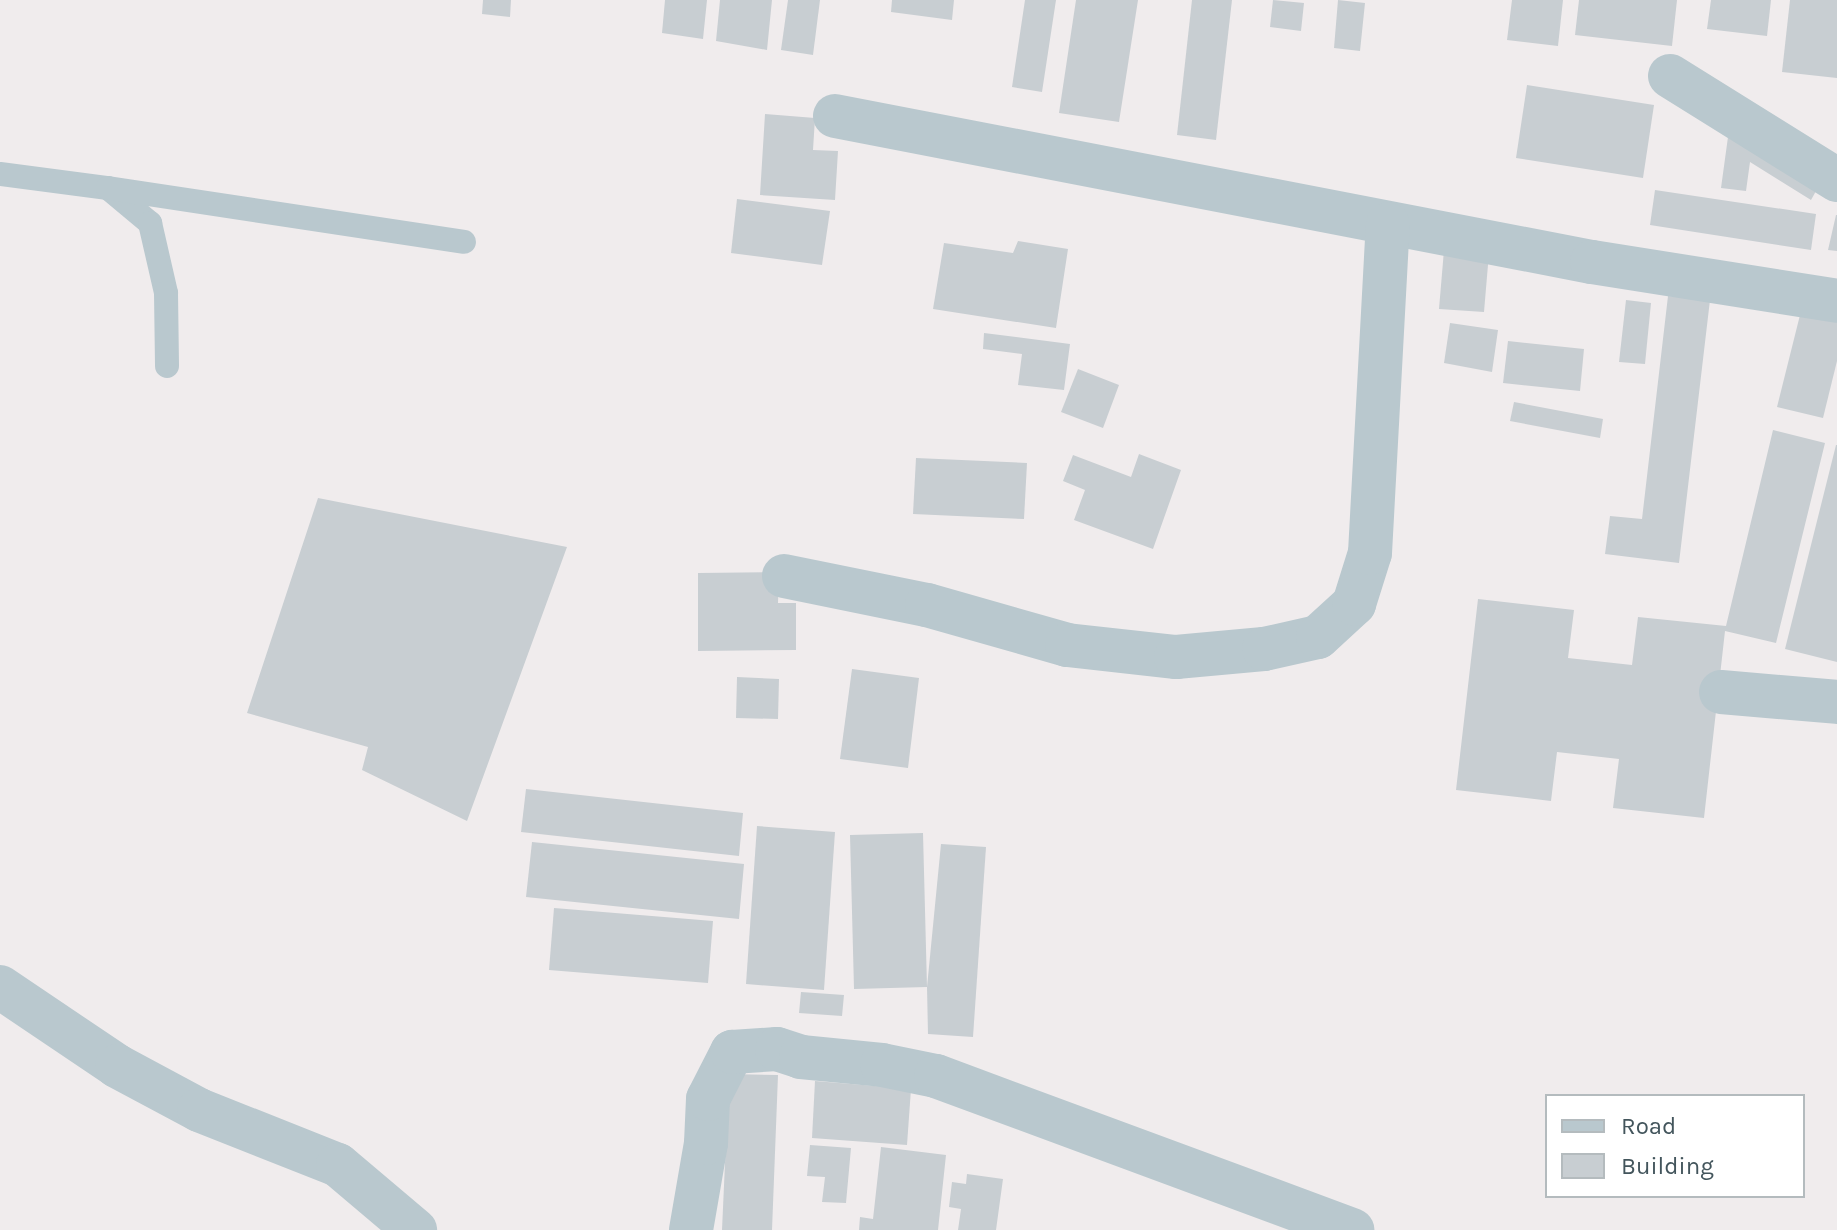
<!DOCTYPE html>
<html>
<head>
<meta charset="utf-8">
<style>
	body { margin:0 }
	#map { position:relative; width:1837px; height:1230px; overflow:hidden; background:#f0eced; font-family:Karla,sans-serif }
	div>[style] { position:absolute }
	.building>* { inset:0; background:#c8ced2 }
	.service>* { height:24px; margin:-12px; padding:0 12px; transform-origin:12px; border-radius:12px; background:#b9c8ce }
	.minor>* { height:44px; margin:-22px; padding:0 22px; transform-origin:22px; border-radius:22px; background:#b9c8ce }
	span { translate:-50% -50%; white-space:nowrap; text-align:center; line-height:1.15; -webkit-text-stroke:7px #fff; paint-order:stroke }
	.legend { position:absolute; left:1545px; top:1094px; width:260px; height:104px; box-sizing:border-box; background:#fff; border:2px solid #b4bbbe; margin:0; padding:10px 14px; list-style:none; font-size:24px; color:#43555c }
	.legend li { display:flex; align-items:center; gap:16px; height:40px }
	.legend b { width:40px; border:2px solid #b4bbbe }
</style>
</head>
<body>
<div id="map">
	<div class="building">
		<div style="clip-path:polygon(483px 0,511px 0,510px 17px,482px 14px)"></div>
		<div style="clip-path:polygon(665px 0,707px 0,703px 39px,662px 33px)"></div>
		<div style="clip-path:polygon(720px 0,772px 0,767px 50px,716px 41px)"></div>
		<div style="clip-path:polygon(788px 0,820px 0,813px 55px,781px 50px)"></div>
		<div style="clip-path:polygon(892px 0,954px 0,952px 20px,891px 12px)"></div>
		<div style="clip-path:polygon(1025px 0,1056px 0,1042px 92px,1012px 87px)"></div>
		<div style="clip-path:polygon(1076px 0,1138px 0,1119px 122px,1059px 113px)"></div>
		<div style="clip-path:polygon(1192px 0,1232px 0,1216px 140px,1177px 135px)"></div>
		<div style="clip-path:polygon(1273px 0,1304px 3px,1301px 31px,1270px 27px)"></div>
		<div style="clip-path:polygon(1338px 0,1365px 3px,1360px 51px,1334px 48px)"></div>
		<div style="clip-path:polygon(1512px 0,1563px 0,1558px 46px,1507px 40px)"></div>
		<div style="clip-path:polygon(1579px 0,1677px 0,1672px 46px,1575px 35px)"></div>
		<div style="clip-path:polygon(1711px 0,1771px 0,1767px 36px,1707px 29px)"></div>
		<div style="clip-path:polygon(1790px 0,1837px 0,1837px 78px,1782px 72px)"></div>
		<div style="clip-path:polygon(1527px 85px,1654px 105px,1643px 178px,1516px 158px)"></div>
		<div style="clip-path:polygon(765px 114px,815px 118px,813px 150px,838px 151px,835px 200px,760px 195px)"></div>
		<div style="clip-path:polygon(1731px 115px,1825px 175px,1811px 200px,1750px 162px,1746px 191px,1721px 188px)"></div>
		<div style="clip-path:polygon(1655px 190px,1816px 214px,1811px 250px,1650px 225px)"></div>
		<div style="clip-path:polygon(737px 199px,830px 211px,822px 265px,731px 253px)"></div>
		<div style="clip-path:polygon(1836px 215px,1837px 215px,1837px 251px,1828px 250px)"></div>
		<div style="clip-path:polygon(1018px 241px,1068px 249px,1056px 328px,933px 309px,944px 243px,1013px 253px)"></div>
		<div style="clip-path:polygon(1444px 250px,1489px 253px,1484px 312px,1439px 309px)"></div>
		<div style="clip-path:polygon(1668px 296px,1710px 300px,1679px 563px,1605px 554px,1610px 516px,1642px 519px)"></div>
		<div style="clip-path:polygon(1626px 300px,1651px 303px,1645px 364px,1619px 362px)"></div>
		<div style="clip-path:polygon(1802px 307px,1837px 316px,1837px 361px,1823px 418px,1777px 407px)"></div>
		<div style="clip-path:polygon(1450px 323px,1498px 330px,1492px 372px,1444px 363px)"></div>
		<div style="clip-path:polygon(984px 333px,1070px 344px,1064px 390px,1018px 385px,1022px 354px,983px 349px)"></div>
		<div style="clip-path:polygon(1508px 341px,1584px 349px,1580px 391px,1503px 383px)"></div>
		<div style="clip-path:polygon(1078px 369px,1119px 385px,1103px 428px,1061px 412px)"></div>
		<div style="clip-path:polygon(1514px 402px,1603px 419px,1600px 438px,1510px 421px)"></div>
		<div style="clip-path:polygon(1773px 430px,1825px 443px,1776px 643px,1725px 631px,1704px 818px,1613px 808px,1619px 759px,1557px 752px,1551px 801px,1456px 790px,1478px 599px,1574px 610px,1568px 658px,1632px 665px,1638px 617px,1726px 626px)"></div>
		<div style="clip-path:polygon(1836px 445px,1837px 445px,1837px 662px,1785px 649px)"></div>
		<div style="clip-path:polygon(1139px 454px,1181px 470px,1153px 549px,1074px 520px,1085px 490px,1063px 481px,1073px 455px,1131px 477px)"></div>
		<div style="clip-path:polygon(916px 458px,1027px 463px,1024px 519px,913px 514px)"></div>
		<div style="clip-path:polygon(318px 498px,567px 547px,467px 821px,362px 770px,368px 747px,247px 713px)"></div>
		<div style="clip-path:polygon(779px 572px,778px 603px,796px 603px,796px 650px,698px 651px,698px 573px)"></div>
		<div style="clip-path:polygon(852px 669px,919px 678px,908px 768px,840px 759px)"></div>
		<div style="clip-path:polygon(737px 677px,779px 679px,778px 719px,736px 718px)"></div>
		<div style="clip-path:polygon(526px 789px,743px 813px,739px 856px,521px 832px)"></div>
		<div style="clip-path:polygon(757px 826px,835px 832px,824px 990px,746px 984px)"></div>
		<div style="clip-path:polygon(923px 833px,927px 987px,854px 989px,850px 835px)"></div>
		<div style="clip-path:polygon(532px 842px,744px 864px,739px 919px,526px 897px)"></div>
		<div style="clip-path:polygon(941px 844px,986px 847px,973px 1037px,928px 1034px,927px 987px)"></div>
		<div style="clip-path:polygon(554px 908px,713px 921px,708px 983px,549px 970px)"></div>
		<div style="clip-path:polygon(801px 992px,844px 995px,842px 1016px,799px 1013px)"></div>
		<div style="clip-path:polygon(729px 1074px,778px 1075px,772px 1230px,722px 1230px)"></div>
		<div style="clip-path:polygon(815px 1081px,911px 1089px,907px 1145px,812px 1138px)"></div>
		<div style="clip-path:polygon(810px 1145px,851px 1148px,846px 1203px,822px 1202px,825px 1177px,807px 1176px)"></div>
		<div style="clip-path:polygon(881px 1147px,946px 1155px,938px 1230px,859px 1230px,860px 1217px,873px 1219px)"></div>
		<div style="clip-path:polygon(967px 1174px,1003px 1179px,996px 1230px,958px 1230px,961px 1209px,949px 1207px,952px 1182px,966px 1184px)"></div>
	</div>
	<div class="service">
		<div style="left:0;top:174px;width:109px;rotate:7.4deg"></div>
		<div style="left:108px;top:188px;width:55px;rotate:39.8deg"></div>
		<div style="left:150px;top:223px;width:72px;rotate:77.1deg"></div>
		<div style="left:166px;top:293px;width:73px;rotate:89.2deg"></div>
		<div style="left:108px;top:188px;width:360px;rotate:8.6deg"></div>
	</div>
	<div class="minor">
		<div style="left:1670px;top:76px;width:197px;rotate:31.9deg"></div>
		<div style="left:835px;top:116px;width:771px;rotate:10.92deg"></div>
		<div style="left:1592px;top:262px;width:248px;rotate:9deg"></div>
		<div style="left:784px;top:576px;width:146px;rotate:11.5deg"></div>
		<div style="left:927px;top:605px;width:146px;rotate:15.9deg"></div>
		<div style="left:1067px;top:645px;width:110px;rotate:6.3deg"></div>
		<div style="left:1176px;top:657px;width:88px;rotate:-5.2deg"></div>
		<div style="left:1264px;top:649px;width:55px;rotate:-12.5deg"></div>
		<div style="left:1318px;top:637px;width:49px;rotate:-42.5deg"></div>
		<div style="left:1354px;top:604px;width:53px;rotate:-72.6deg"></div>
		<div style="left:1370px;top:553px;width:329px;rotate:-86.9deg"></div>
		<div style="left:1721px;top:692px;width:116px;rotate:4.9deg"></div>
		<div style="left:0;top:987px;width:141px;rotate:34deg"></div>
		<div style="left:117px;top:1066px;width:93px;rotate:28.2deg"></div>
		<div style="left:199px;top:1110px;width:149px;rotate:21.6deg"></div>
		<div style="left:338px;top:1165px;width:101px;rotate:40.2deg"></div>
		<div style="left:691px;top:1230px;width:88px;rotate:-80.2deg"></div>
		<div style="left:706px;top:1143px;width:44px;rotate:-87.4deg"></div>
		<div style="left:708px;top:1099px;width:53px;rotate:-62.9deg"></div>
		<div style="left:732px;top:1052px;width:45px;rotate:-3.8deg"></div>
		<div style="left:777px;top:1049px;width:25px;rotate:18deg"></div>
		<div style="left:801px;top:1057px;width:81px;rotate:5.6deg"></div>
		<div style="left:882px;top:1065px;width:55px;rotate:11.5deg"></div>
		<div style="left:936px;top:1076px;width:444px;rotate:20.3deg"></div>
	</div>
	<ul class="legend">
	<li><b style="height:10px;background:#b9c8ce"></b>Road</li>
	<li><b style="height:22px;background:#c8ced2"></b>Building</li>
	</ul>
</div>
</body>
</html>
